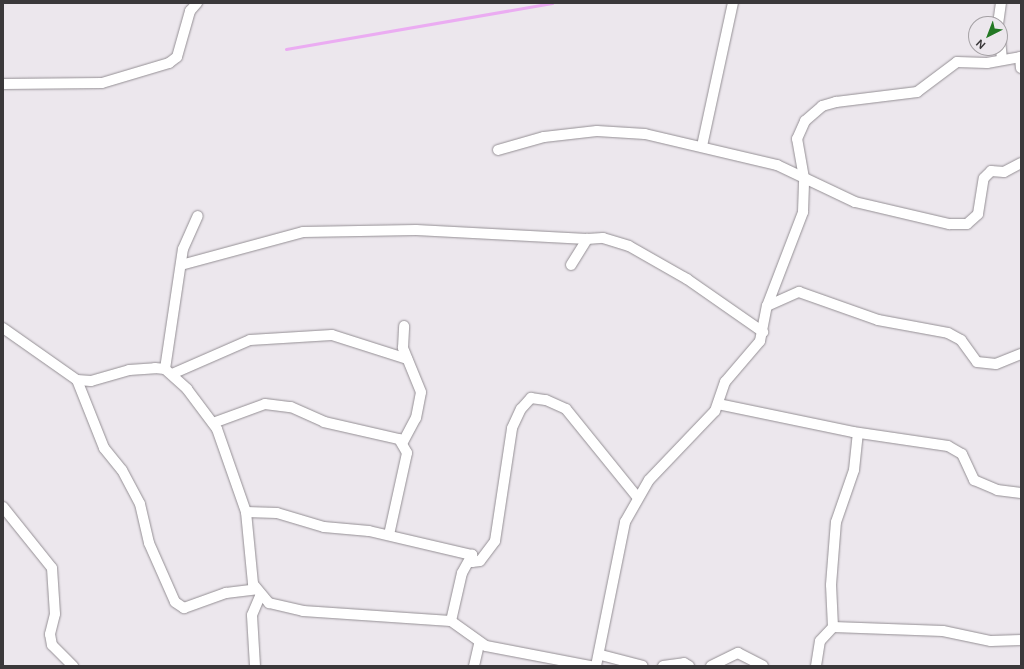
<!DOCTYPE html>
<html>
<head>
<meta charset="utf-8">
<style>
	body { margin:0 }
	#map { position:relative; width:1024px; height:669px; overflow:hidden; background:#ece7ed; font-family:"DM Sans",sans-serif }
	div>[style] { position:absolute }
	.stream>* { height:3px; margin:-1.5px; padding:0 1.5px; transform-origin:1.5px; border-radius:1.5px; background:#ebacf2 }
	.roads { filter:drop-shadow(0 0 1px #948f94) drop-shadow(0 0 1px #948f94) }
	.minor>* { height:10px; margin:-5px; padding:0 5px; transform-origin:5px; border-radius:5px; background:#fff }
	span { translate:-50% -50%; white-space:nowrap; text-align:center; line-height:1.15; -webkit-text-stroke:3px #ece7ed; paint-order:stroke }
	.frame { position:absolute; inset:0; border:4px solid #3a383a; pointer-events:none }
	.north { position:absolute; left:968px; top:16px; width:40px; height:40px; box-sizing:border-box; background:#ece7ed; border:1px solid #a5a1a5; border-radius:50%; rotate:222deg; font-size:11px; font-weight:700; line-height:16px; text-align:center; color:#3a383a }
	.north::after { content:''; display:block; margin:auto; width:14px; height:18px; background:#247824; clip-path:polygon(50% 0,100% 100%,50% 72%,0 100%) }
</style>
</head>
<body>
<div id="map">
	<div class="stream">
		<div style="left:286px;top:49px;width:270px;rotate:-9.8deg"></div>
	</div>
	<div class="roads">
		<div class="minor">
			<div style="left:998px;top:24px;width:21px;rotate:-82deg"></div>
			<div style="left:1000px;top:40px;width:18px;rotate:84deg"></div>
			<div style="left:1020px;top:57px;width:11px;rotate:85deg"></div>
			<div style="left:3px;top:84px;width:99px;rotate:-0.6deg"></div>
			<div style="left:102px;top:83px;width:70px;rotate:-16.6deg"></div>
			<div style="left:169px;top:63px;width:10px;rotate:-37deg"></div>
			<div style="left:177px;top:57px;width:48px;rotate:-74.2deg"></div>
			<div style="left:190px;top:11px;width:11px;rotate:-49deg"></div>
			<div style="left:702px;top:146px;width:146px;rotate:-77.8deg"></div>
			<div style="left:498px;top:150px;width:48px;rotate:-15.8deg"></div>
			<div style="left:544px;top:137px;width:53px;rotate:-6.5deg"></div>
			<div style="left:597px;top:131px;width:48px;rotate:3.6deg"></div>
			<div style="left:645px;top:134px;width:136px;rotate:13.2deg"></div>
			<div style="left:777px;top:165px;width:86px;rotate:25.4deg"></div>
			<div style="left:855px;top:202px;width:97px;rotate:13.2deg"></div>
			<div style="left:949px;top:224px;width:18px"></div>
			<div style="left:967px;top:224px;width:15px;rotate:-42deg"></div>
			<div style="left:978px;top:214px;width:36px;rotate:-81deg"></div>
			<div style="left:984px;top:178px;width:10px;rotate:-45deg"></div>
			<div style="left:991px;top:171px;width:13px;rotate:4deg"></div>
			<div style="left:1004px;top:172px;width:19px;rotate:-28deg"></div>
			<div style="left:181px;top:265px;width:126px;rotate:-15.1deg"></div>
			<div style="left:303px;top:232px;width:113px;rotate:-1deg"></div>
			<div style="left:416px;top:230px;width:171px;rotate:3deg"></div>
			<div style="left:571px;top:265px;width:31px;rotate:-58deg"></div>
			<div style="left:587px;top:239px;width:16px;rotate:-4deg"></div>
			<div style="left:603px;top:238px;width:27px;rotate:17deg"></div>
			<div style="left:629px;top:246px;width:67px;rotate:29.6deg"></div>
			<div style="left:687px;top:279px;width:93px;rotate:34.9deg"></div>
			<div style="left:767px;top:306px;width:35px;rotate:-24deg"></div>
			<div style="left:799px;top:292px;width:84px;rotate:19.5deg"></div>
			<div style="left:878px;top:320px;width:71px;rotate:10.5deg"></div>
			<div style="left:948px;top:333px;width:15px;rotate:28deg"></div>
			<div style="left:961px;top:340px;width:27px;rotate:54deg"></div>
			<div style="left:977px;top:362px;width:19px;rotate:6deg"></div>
			<div style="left:996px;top:364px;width:27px;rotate:-22deg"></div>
			<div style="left:3px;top:328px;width:90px;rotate:35.1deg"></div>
			<div style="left:77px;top:380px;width:14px;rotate:4deg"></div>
			<div style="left:91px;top:381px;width:40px;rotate:-16deg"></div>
			<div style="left:129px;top:370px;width:26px;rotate:-4deg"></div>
			<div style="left:155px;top:368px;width:10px;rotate:6deg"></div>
			<div style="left:165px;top:369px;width:30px;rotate:42deg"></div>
			<div style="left:187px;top:389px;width:50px;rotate:53.1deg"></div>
			<div style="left:217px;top:429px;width:88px;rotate:70.7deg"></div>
			<div style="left:246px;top:512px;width:72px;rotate:84.4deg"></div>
			<div style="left:253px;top:584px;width:25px;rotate:50deg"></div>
			<div style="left:269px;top:603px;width:35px;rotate:13deg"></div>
			<div style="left:303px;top:611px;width:148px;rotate:3.9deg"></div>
			<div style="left:451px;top:621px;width:43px;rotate:35.5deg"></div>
			<div style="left:486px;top:646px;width:107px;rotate:10.8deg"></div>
			<div style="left:165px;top:369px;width:121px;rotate:-81.5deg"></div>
			<div style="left:183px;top:249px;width:36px;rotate:-66deg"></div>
			<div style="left:172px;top:374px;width:85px;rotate:-23.6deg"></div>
			<div style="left:250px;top:340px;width:82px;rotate:-3.5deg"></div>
			<div style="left:332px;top:335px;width:79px;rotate:17.7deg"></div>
			<div style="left:77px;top:380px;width:73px;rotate:68.3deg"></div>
			<div style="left:104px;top:448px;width:28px;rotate:51deg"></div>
			<div style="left:122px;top:470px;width:38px;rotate:62deg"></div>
			<div style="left:140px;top:504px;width:40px;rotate:77deg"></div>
			<div style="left:149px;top:543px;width:64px;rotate:66.2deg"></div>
			<div style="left:175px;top:602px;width:11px;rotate:34deg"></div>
			<div style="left:184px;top:608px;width:45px;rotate:-19.7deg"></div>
			<div style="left:226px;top:593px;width:31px;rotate:-7deg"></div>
			<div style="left:718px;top:404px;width:138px;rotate:11.7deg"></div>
			<div style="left:853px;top:432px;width:96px;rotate:8.4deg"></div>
			<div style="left:948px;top:446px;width:16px;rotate:30deg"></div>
			<div style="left:962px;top:454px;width:29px;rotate:65deg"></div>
			<div style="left:974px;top:480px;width:25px;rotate:23deg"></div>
			<div style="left:997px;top:490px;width:24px;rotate:7deg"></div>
			<div style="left:213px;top:423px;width:55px;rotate:-20.1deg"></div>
			<div style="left:265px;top:404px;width:26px;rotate:7deg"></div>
			<div style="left:291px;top:407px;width:36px;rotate:24deg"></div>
			<div style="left:324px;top:422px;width:77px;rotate:12.8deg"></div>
			<div style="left:399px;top:439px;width:16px;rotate:60deg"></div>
			<div style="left:407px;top:453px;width:84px;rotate:102.4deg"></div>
			<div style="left:403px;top:442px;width:27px;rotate:-62deg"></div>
			<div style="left:416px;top:418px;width:26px;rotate:-79deg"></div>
			<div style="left:421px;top:392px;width:48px;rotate:-112.2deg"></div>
			<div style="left:403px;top:348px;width:22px;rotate:-87deg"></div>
			<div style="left:3px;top:507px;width:78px;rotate:51.2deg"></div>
			<div style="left:52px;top:568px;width:46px;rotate:86.3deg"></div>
			<div style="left:55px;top:614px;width:21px;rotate:104deg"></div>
			<div style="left:50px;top:634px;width:11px;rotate:80deg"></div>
			<div style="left:52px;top:645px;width:30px;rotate:45deg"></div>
			<div style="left:246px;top:512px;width:31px;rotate:2deg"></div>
			<div style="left:277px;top:513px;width:49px;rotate:16.6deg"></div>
			<div style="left:324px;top:527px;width:45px;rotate:5.1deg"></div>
			<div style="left:369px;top:531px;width:106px;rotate:13.1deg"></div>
			<div style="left:472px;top:555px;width:7px;rotate:90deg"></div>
			<div style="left:472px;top:562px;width:8px;rotate:-7deg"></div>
			<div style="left:480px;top:561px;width:25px;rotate:-53deg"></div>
			<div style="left:495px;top:541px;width:114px;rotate:-81.4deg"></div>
			<div style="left:512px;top:428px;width:21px;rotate:-65deg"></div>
			<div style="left:521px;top:409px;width:15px;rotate:-48deg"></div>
			<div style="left:531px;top:398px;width:15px;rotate:8deg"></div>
			<div style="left:546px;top:400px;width:22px;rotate:24deg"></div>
			<div style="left:566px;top:409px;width:114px;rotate:51deg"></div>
			<div style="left:451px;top:621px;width:49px;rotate:-77.1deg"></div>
			<div style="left:462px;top:573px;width:21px;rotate:-61deg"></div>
			<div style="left:833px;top:627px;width:42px;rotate:-92.7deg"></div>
			<div style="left:831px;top:585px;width:63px;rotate:-85.5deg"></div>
			<div style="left:836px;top:522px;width:55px;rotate:-70.9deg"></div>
			<div style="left:854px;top:470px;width:37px;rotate:-84deg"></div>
			<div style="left:601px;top:655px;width:43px;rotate:14.7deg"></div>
			<div style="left:255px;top:666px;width:51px;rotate:-93.4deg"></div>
			<div style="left:252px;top:615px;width:21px;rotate:-67deg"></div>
			<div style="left:474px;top:666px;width:23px;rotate:-77deg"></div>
			<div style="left:596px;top:666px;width:147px;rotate:-78.6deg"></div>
			<div style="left:625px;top:522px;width:48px;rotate:-60.3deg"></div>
			<div style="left:649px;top:480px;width:95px;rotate:-46.3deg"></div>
			<div style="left:715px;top:411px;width:31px;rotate:-71deg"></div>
			<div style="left:725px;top:382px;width:54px;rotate:-49.5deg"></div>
			<div style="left:760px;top:341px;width:36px;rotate:-79deg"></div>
			<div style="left:767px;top:306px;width:101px;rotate:-69deg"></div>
			<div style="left:803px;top:212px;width:34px;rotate:-88deg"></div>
			<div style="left:804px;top:178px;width:40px;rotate:-100deg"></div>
			<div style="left:797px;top:139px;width:20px;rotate:-66deg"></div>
			<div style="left:805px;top:121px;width:23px;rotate:-41deg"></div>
			<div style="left:822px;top:106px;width:15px;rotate:-16deg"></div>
			<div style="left:836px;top:102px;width:82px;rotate:-7deg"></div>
			<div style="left:917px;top:92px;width:50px;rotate:-36.9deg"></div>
			<div style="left:957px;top:62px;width:30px;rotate:2deg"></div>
			<div style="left:987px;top:63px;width:35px;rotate:-10deg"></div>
			<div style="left:663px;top:666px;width:21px;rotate:-8deg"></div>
			<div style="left:684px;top:663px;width:6px;rotate:31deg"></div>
			<div style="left:711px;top:666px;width:30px;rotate:-26deg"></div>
			<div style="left:738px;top:653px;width:28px;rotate:27deg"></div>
			<div style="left:816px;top:666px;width:25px;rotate:-81deg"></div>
			<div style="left:820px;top:641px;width:19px;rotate:-47deg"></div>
			<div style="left:833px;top:627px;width:110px;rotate:2.1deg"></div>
			<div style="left:943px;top:631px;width:49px;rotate:11.8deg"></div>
			<div style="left:991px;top:641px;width:30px;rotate:-2deg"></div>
		</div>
	</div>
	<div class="frame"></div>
	<div class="north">N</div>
</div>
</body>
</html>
